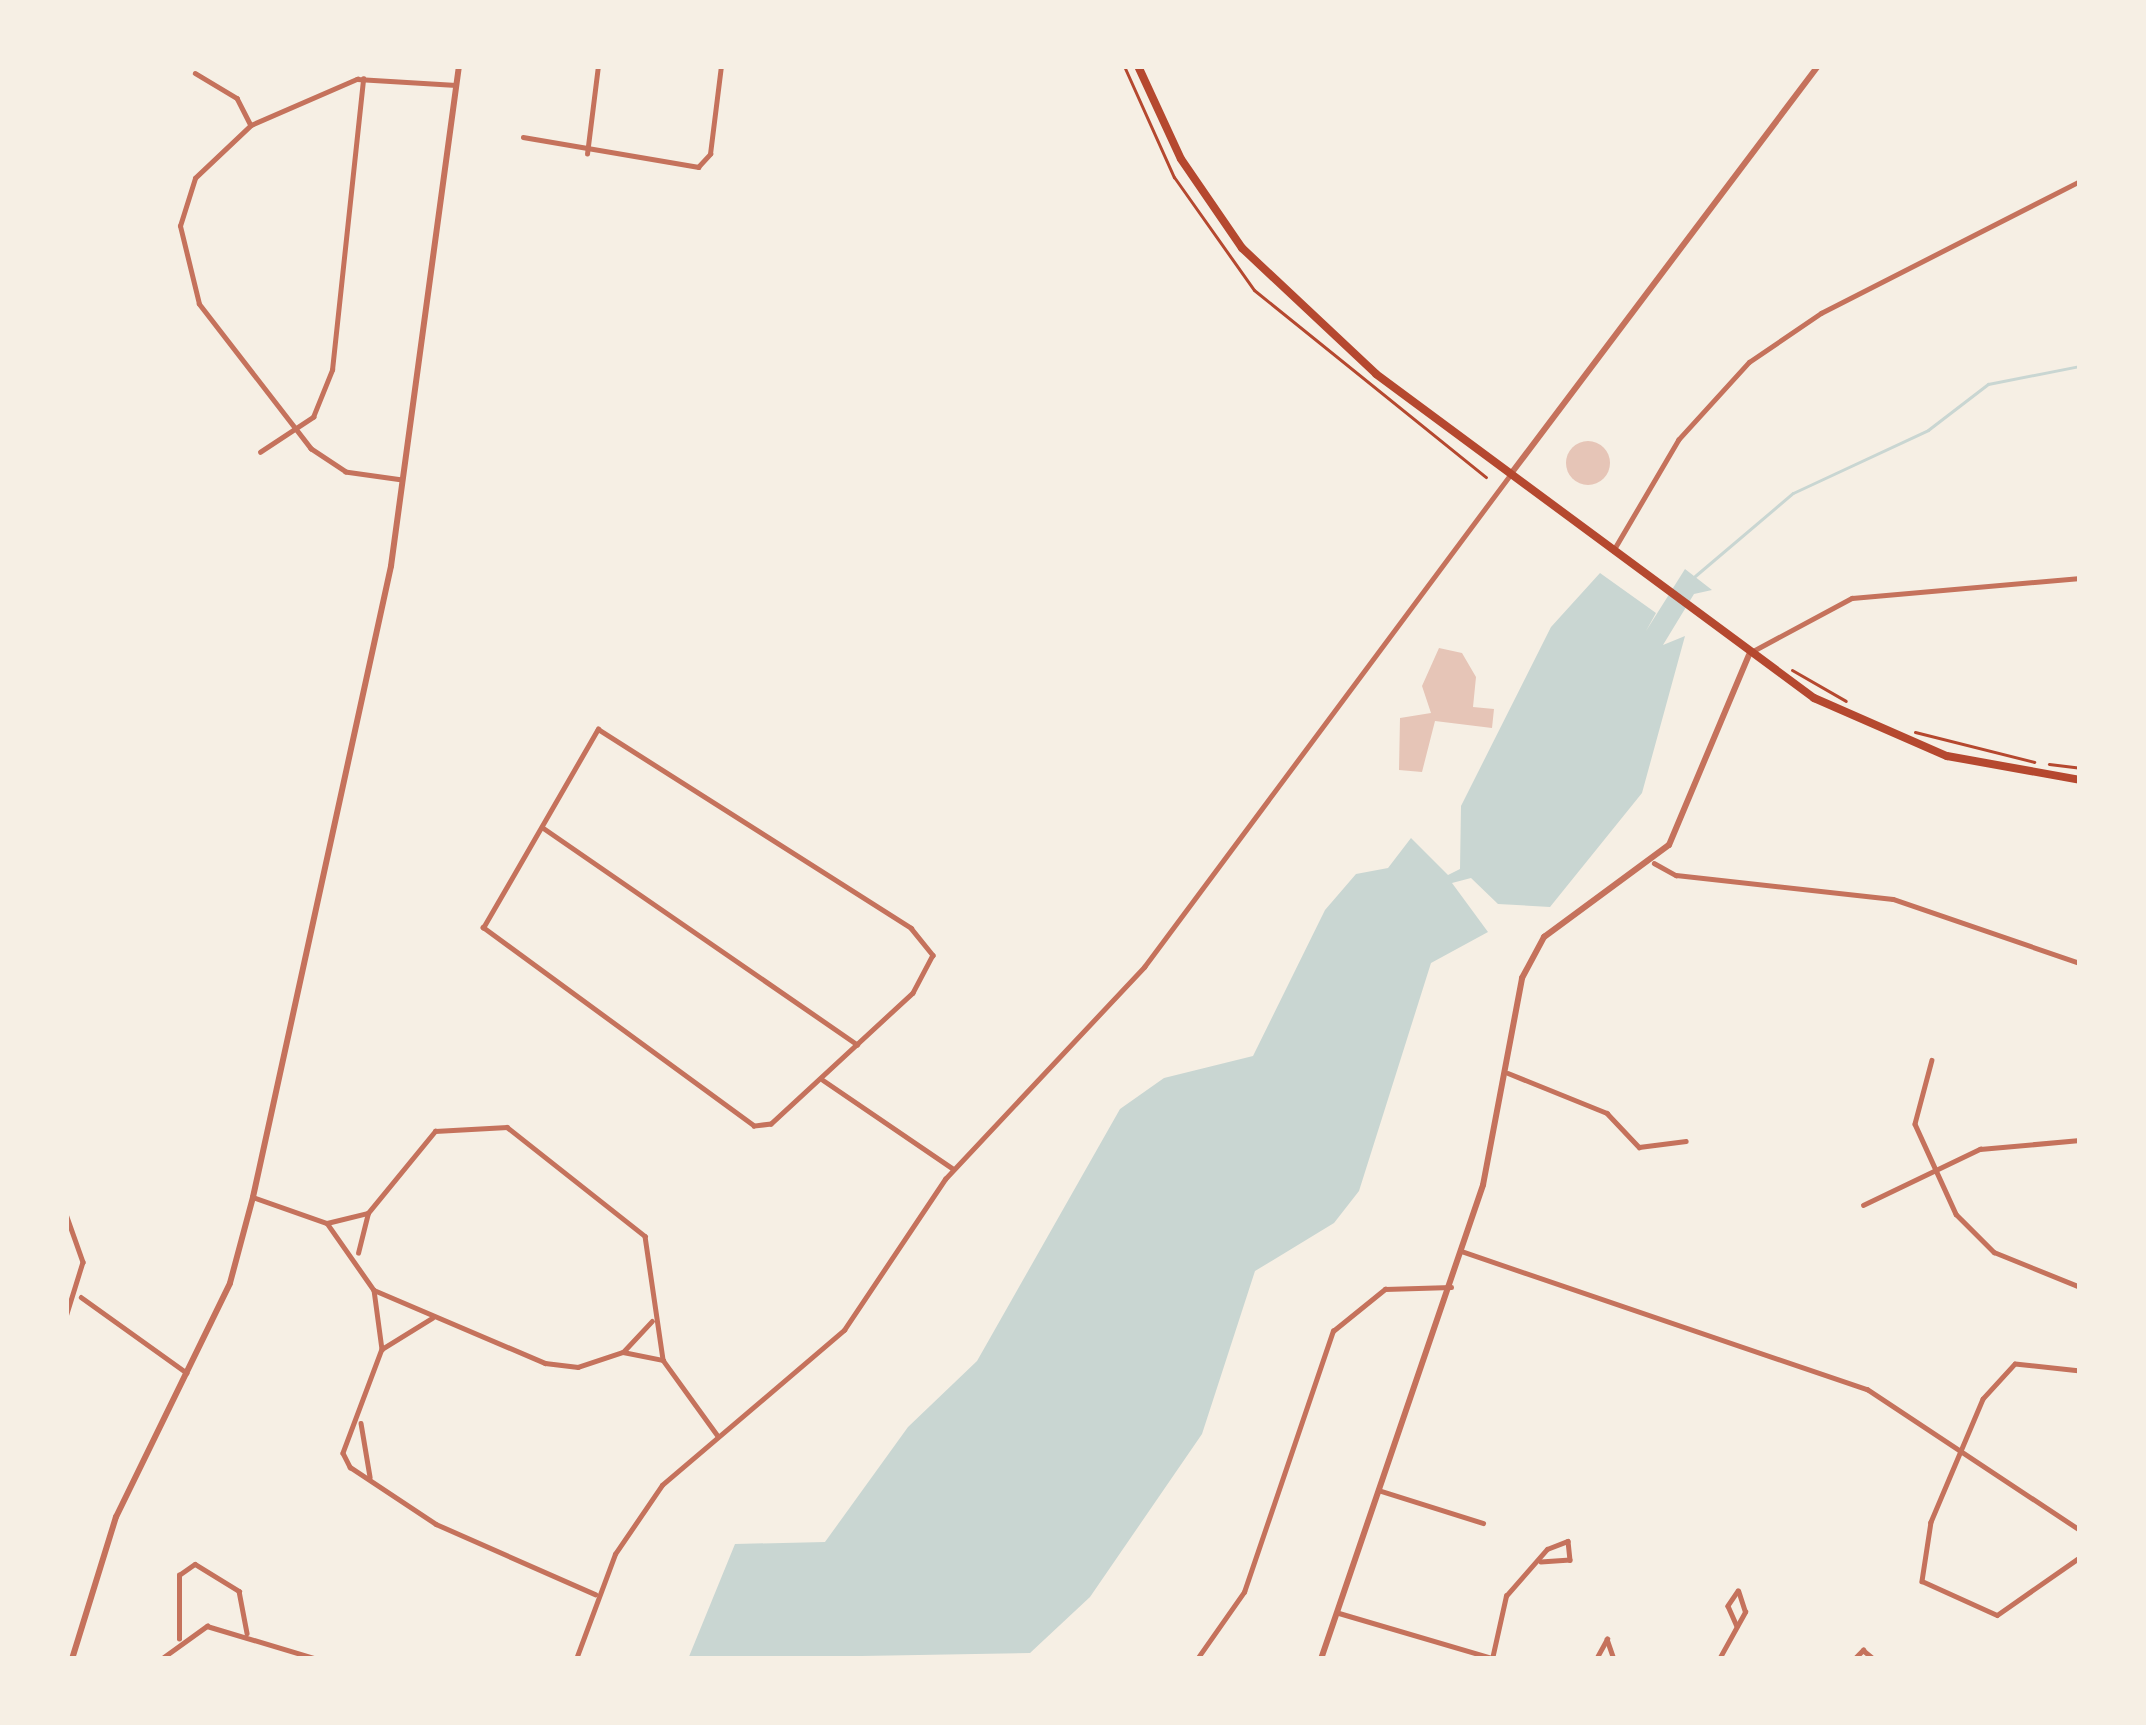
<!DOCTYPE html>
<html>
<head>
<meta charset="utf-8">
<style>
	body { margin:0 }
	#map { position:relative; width:2146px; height:1725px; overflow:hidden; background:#f6efe4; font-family:Literata,serif }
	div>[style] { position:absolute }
	.water>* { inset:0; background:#c9d6d2 }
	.stream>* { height:3px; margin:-1.5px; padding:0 1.5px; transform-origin:1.5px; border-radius:1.5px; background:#c9d6d2 }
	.building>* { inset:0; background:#e6c5b7 }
	.round { border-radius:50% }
	.path>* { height:3px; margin:-1.5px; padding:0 1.5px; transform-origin:1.5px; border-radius:1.5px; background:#b5482f }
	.minor>* { height:4.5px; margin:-2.25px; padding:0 2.25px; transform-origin:2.25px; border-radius:2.25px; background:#c5725c }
	.tertiary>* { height:6px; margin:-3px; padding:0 3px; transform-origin:3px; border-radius:3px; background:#c5725c }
	.secondary>* { height:8px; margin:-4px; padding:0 4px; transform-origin:4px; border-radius:4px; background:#b5482f }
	span { translate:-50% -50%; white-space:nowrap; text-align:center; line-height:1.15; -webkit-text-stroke:9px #f6efe4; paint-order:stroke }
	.frame { position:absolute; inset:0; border:69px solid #f6efe4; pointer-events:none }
</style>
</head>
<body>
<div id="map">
	<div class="water">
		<div style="clip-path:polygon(1685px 569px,1712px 590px,1694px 594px,1663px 645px,1685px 636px,1642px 793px,1550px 907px,1498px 904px,1471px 878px,1452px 883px,1488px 932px,1431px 963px,1359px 1191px,1334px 1223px,1255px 1271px,1202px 1434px,1090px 1597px,1030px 1653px,688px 1659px,735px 1544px,825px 1542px,908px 1427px,977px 1361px,1120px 1109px,1164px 1078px,1253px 1056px,1325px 910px,1356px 874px,1388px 868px,1411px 838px,1448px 875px,1460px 869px,1461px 806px,1551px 627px,1600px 573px,1656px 613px,1646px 631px)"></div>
	</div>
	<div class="stream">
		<div style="left:1695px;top:576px;width:128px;rotate:-40.3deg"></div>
		<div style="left:1793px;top:493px;width:149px;rotate:-25deg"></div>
		<div style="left:1928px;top:430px;width:76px;rotate:-37.5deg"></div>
		<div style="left:1988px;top:384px;width:94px;rotate:-11.1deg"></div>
	</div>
	<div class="building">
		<div class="round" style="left:1566px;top:441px;width:44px;height:44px"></div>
		<div style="clip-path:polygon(1439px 648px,1462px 653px,1476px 677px,1473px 707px,1494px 709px,1492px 728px,1435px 721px,1422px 772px,1399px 770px,1400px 718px,1431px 713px,1422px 686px)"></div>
	</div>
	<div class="path">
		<div style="left:1124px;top:66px;width:122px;rotate:65.8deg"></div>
		<div style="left:1174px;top:177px;width:138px;rotate:54.7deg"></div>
		<div style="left:1254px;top:290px;width:298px;rotate:38.9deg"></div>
		<div style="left:1792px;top:670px;width:62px;rotate:29.9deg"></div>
		<div style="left:1915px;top:732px;width:123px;rotate:14.1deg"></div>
		<div style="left:2049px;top:764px;width:31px;rotate:7deg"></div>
	</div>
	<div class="minor">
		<div style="left:195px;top:73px;width:49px;rotate:30.8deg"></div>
		<div style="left:237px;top:98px;width:28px;rotate:63deg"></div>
		<div style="left:523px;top:137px;width:178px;rotate:9.7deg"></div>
		<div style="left:698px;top:167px;width:18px;rotate:-47deg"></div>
		<div style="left:710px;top:154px;width:89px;rotate:-82.9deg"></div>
		<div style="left:587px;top:154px;width:89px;rotate:-82.9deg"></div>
		<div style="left:260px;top:452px;width:64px;rotate:-33.4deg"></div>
		<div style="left:313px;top:417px;width:51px;rotate:-68deg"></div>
		<div style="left:332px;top:370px;width:293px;rotate:-83.9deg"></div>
		<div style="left:402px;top:480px;width:57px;rotate:-171.9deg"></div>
		<div style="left:346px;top:472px;width:42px;rotate:-146.7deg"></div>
		<div style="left:311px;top:449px;width:183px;rotate:-127.7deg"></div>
		<div style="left:199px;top:304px;width:80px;rotate:-103.7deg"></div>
		<div style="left:180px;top:226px;width:50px;rotate:-72.6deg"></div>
		<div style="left:195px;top:178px;width:77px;rotate:-43.4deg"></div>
		<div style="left:251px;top:125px;width:116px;rotate:-23.5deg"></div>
		<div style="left:357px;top:79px;width:99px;rotate:3.5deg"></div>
		<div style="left:1613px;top:551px;width:129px;rotate:-59.6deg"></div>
		<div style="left:1678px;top:440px;width:105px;rotate:-47.7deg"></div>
		<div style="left:1749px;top:362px;width:87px;rotate:-34.2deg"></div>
		<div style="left:1821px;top:313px;width:291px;rotate:-27deg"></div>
		<div style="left:1753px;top:651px;width:112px;rotate:-28.2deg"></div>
		<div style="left:1852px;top:598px;width:229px;rotate:-5deg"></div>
		<div style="left:598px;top:729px;width:371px;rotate:32.4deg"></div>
		<div style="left:911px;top:928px;width:35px;rotate:51deg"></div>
		<div style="left:933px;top:955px;width:43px;rotate:117.8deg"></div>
		<div style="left:913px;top:993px;width:193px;rotate:137.3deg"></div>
		<div style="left:771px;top:1124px;width:17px;rotate:173deg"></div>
		<div style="left:754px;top:1126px;width:336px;rotate:-143.8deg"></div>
		<div style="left:483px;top:928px;width:230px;rotate:-60deg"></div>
		<div style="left:542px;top:827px;width:383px;rotate:34.6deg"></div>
		<div style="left:1654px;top:863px;width:25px;rotate:29deg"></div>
		<div style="left:1676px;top:875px;width:218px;rotate:6.3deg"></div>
		<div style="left:1893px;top:899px;width:198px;rotate:18.9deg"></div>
		<div style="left:1932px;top:1060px;width:66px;rotate:104.9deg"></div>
		<div style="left:1915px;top:1124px;width:99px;rotate:65.5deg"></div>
		<div style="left:1956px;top:1214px;width:54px;rotate:45deg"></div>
		<div style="left:1994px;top:1252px;width:93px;rotate:22.1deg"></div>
		<div style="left:1508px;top:1073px;width:107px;rotate:22deg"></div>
		<div style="left:1607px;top:1113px;width:47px;rotate:46.7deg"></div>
		<div style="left:1639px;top:1147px;width:47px;rotate:-7.3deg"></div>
		<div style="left:823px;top:1080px;width:156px;rotate:34.3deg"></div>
		<div style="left:253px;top:1197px;width:78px;rotate:19.4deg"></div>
		<div style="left:327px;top:1223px;width:82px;rotate:55deg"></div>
		<div style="left:374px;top:1290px;width:60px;rotate:82.3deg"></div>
		<div style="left:382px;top:1349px;width:111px;rotate:110.6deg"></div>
		<div style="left:343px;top:1453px;width:16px;rotate:63deg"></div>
		<div style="left:350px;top:1467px;width:103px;rotate:33.5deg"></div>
		<div style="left:436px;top:1524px;width:174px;rotate:23.8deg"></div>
		<div style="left:1863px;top:1205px;width:130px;rotate:-25.6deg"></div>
		<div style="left:1980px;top:1149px;width:100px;rotate:-5.1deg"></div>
		<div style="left:66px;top:1214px;width:51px;rotate:70.5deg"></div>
		<div style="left:83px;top:1262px;width:58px;rotate:107.2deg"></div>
		<div style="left:327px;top:1223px;width:42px;rotate:-13.7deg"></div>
		<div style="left:368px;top:1213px;width:106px;rotate:-50.7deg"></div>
		<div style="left:435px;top:1131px;width:72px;rotate:-3.2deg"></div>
		<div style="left:507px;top:1127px;width:176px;rotate:38.3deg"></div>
		<div style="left:645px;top:1236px;width:125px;rotate:81.7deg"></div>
		<div style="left:1461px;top:1251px;width:429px;rotate:18.8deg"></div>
		<div style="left:1867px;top:1389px;width:255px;rotate:33.5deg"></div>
		<div style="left:358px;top:1253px;width:41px;rotate:-76deg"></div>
		<div style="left:374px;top:1290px;width:186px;rotate:23.1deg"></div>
		<div style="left:545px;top:1363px;width:33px;rotate:7deg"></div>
		<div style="left:578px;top:1367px;width:47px;rotate:-18.4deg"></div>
		<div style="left:623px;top:1352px;width:41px;rotate:11.3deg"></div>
		<div style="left:663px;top:1360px;width:94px;rotate:54.1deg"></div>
		<div style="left:81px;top:1297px;width:130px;rotate:35.6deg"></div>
		<div style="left:382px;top:1349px;width:59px;rotate:-31.8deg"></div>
		<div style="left:623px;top:1352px;width:42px;rotate:-46.9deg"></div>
		<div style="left:2080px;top:1371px;width:65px;rotate:-173.9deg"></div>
		<div style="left:2015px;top:1364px;width:47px;rotate:132.4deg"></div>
		<div style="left:1983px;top:1399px;width:134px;rotate:112.9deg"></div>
		<div style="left:1931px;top:1522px;width:60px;rotate:98.7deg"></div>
		<div style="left:1922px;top:1581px;width:82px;rotate:24.4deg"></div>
		<div style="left:1997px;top:1615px;width:101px;rotate:-34.9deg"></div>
		<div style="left:361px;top:1423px;width:55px;rotate:80.5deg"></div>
		<div style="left:1381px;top:1491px;width:107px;rotate:17.4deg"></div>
		<div style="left:1339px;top:1613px;width:163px;rotate:16.4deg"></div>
		<div style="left:179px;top:1639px;width:64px;rotate:-90deg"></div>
		<div style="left:179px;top:1575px;width:19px;rotate:-35deg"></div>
		<div style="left:195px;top:1564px;width:52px;rotate:31.5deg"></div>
		<div style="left:239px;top:1591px;width:43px;rotate:79.2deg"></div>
		<div style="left:161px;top:1659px;width:57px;rotate:-35.7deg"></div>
		<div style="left:207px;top:1626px;width:116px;rotate:16.6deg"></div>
		<div style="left:576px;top:1659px;width:112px;rotate:-69.6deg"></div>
		<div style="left:615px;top:1554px;width:83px;rotate:-55.7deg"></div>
		<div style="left:662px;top:1485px;width:239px;rotate:-40.4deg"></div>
		<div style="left:844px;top:1330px;width:182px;rotate:-56.2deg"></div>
		<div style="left:945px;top:1179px;width:291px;rotate:-46.8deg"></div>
		<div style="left:1144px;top:967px;width:613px;rotate:-53.35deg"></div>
		<div style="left:1197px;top:1659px;width:82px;rotate:-55deg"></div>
		<div style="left:1244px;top:1592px;width:276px;rotate:-71.2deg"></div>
		<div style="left:1333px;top:1331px;width:67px;rotate:-38.9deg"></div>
		<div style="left:1385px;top:1289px;width:66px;rotate:-1.7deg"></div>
		<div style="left:1492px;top:1659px;width:65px;rotate:-77.5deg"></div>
		<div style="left:1506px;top:1596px;width:62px;rotate:-48.9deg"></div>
		<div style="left:1547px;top:1549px;width:22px;rotate:-21deg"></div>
		<div style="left:1568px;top:1541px;width:19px;rotate:84deg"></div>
		<div style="left:1570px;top:1560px;width:29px;rotate:176deg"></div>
		<div style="left:1596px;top:1659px;width:23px;rotate:-61deg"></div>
		<div style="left:1607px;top:1639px;width:21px;rotate:71deg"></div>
		<div style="left:1719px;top:1659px;width:54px;rotate:-61deg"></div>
		<div style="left:1745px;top:1612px;width:22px;rotate:-108deg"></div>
		<div style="left:1738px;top:1591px;width:18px;rotate:124deg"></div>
		<div style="left:1728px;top:1606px;width:22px;rotate:66deg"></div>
		<div style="left:1854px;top:1659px;width:13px;rotate:-45deg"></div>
		<div style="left:1863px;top:1650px;width:14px;rotate:39deg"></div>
	</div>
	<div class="tertiary">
		<div style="left:1510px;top:475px;width:512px;rotate:-53.02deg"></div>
		<div style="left:72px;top:1659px;width:149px;rotate:-72.8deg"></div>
		<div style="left:116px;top:1517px;width:260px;rotate:-64deg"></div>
		<div style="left:230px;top:1283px;width:89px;rotate:-75deg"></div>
		<div style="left:253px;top:1197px;width:646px;rotate:-77.66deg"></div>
		<div style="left:391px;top:566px;width:505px;rotate:-82.26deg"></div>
		<div style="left:1321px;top:1659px;width:501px;rotate:-71.13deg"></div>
		<div style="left:1483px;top:1185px;width:211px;rotate:-79.3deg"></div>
		<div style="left:1522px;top:978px;width:47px;rotate:-61.8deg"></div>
		<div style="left:1544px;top:937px;width:155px;rotate:-36.4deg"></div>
		<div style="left:1669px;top:845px;width:206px;rotate:-67.2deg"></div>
	</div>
	<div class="secondary">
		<div style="left:1138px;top:66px;width:102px;rotate:65.2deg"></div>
		<div style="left:1181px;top:159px;width:108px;rotate:55.6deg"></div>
		<div style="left:1242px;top:248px;width:184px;rotate:43.2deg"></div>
		<div style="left:1376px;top:374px;width:545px;rotate:36.49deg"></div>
		<div style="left:1814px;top:698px;width:145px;rotate:23.6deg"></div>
		<div style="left:1947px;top:756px;width:135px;rotate:10.2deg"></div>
	</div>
	<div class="frame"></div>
</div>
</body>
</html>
